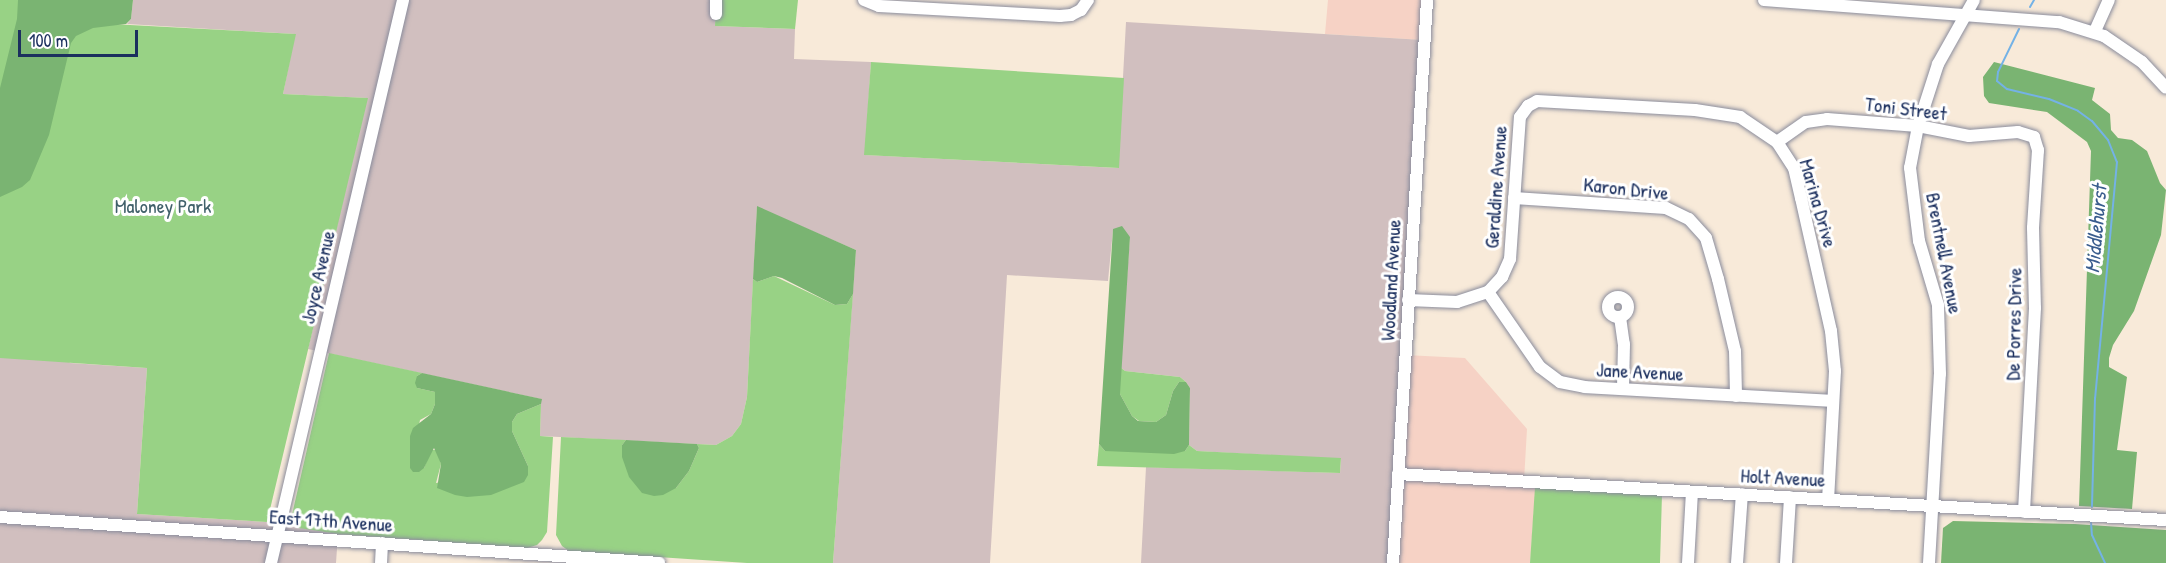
<!DOCTYPE html>
<html>
<head>
<meta charset="utf-8">
<style>
	body { margin:0 }
	#map { position:relative; width:2166px; height:563px; overflow:hidden; background:#f8ead9; font-family:"Patrick Hand",sans-serif }
	div>[style] { position:absolute }
	.built>* { inset:0; background:#f6d2c5 }
	.industrial>* { inset:0; background:#d1bfbf }
	.green>* { inset:0; background:#98d285 }
	.forest>* { inset:0; background:#7ab472 }
	.stream>* { height:2px; margin:-1px; padding:0 1px; transform-origin:1px; border-radius:1px; background:#74b2e6 }
	.roads { filter:drop-shadow(0 0 2px #8a8c9c) drop-shadow(0 0 2px #8a8c9c) }
	.minor>* { height:12px; margin:-6px; padding:0 6px; transform-origin:6px; border-radius:6px; background:#fff }
	.minor>.ring { margin:-6px; padding:0; box-sizing:content-box; background:none; border:12px solid #fff; border-radius:50% }
	span { translate:-50% -50%; white-space:nowrap; text-align:center; line-height:1.15; -webkit-text-stroke:6px #fff; paint-order:stroke }
	.street-label { font-size:20px; color:#1b2f5e }
	.park-label { font-size:20px; color:#40606a }
	.water-label { font-size:21px; color:#3a5d8e; font-style:italic }
	.scale { position:absolute; left:18px; top:30px; width:120px; height:27px; box-sizing:border-box; border:3px solid #1b2f5e; border-top:0; padding-left:8px; font-size:18px; line-height:21px; white-space:nowrap; color:#1b2f5e; -webkit-text-stroke:4px #fff; paint-order:stroke }
</style>
</head>
<body>
<div id="map">
	<div class="built">
		<div style="clip-path:polygon(1328px 0,1427px 0,1423px 40px,1325px 34px)"></div>
		<div style="clip-path:polygon(1405px 355px,1465px 358px,1527px 429px,1524px 481px,1536px 482px,1530px 563px,1393px 563px)"></div>
	</div>
	<div class="industrial">
		<div style="clip-path:polygon(133px 0,716px 0,715px 26px,795px 29px,794px 59px,871px 62px,865px 155px,1118px 168px,1126px 22px,1423px 40px,1393px 563px,1141px 563px,1146px 467px,1340px 473px,1341px 459px,1197px 451px,1189px 445px,1190px 388px,1186px 382px,1180px 377px,1125px 371px,1120px 367px,1130px 237px,1113px 230px,1108px 281px,1007px 275px,990px 563px,833px 563px,856px 250px,757px 207px,747px 397px,741px 424px,732px 436px,716px 445px,540px 436px,541px 399px,308px 349px,367px 98px,283px 94px,295px 34px,127px 24px,131px 19px)"></div>
		<div style="clip-path:polygon(0 247px,70px 363px,147px 368px,137px 514px,267px 522px,338px 534px,336px 563px,0 563px)"></div>
	</div>
	<div class="green">
		<div style="clip-path:polygon(0 0,18px 0,18px 19px,296px 34px,283px 94px,368px 98px,267px 522px,137px 514px,147px 368px,0 358px)"></div>
		<div style="clip-path:polygon(716px 0,798px 0,795px 29px,715px 26px)"></div>
		<div style="clip-path:polygon(871px 62px,1124px 78px,1119px 168px,864px 155px)"></div>
		<div style="clip-path:polygon(774px 276px,835px 305px,847px 304px,853px 294px,833px 563px,747px 563px,569px 551px,562px 546px,556px 535px,561px 437px,626px 440px,622px 445px,676px 488px,689px 471px,699px 448px,697px 444px,716px 445px,732px 436px,741px 424px,747px 397px,753px 279px,757px 282px)"></div>
		<div style="clip-path:polygon(329px 353px,422px 373px,417px 376px,417px 388px,435px 392px,435px 404px,431px 414px,420px 420px,410px 468px,424px 468px,431px 450px,437px 450px,441px 464px,436px 483px,528px 466px,512px 431px,512px 422px,517px 414px,541px 404px,540px 436px,553px 437px,547px 532px,542px 540px,537px 545px,527px 548px,338px 534px,299px 528px,291px 519px)"></div>
		<div style="clip-path:polygon(1120px 367px,1125px 371px,1180px 377px,1186px 382px,1179px 382px,1173px 391px,1166px 415px,1156px 422px,1139px 421px,1132px 416px,1120px 394px)"></div>
		<div style="clip-path:polygon(1099px 444px,1105px 451px,1185px 451px,1189px 445px,1197px 451px,1341px 458px,1340px 473px,1097px 466px)"></div>
		<div style="clip-path:polygon(1535px 487px,1662px 494px,1660px 563px,1530px 563px)"></div>
	</div>
	<div class="forest">
		<div style="clip-path:polygon(18px 0,133px 0,131px 19px,126px 24px,93px 28px,76px 36px,71px 43px,49px 135px,30px 180px,22px 187px,0 197px,0 88px,17px 19px)"></div>
		<div style="clip-path:polygon(1994px 62px,2095px 88px,2092px 100px,2110px 114px,2111px 130px,2118px 138px,2132px 140px,2147px 151px,2160px 183px,2166px 190px,2161px 235px,2134px 311px,2113px 345px,2109px 358px,2109px 367px,2127px 377px,2117px 450px,2137px 452px,2132px 509px,2079px 506px,2091px 151px,2087px 142px,2047px 112px,1989px 103px,1984px 96px,1983px 77px)"></div>
		<div style="clip-path:polygon(757px 206px,856px 250px,853px 294px,847px 304px,835px 305px,782px 278px,774px 276px,757px 282px,753px 279px)"></div>
		<div style="clip-path:polygon(1122px 226px,1130px 237px,1120px 394px,1132px 416px,1138px 421px,1156px 422px,1166px 415px,1173px 391px,1179px 382px,1186px 382px,1190px 388px,1189px 445px,1185px 451px,1174px 454px,1105px 451px,1099px 444px,1113px 229px)"></div>
		<div style="clip-path:polygon(422px 373px,542px 399px,541px 404px,517px 414px,512px 422px,512px 431px,528px 466px,528px 475px,524px 482px,491px 495px,467px 497px,455px 495px,437px 488px,441px 464px,434px 448px,424px 468px,419px 472px,413px 472px,410px 468px,410px 436px,413px 428px,431px 414px,435px 404px,435px 392px,417px 388px,415px 383px,417px 376px)"></div>
		<div style="clip-path:polygon(626px 440px,697px 444px,699px 448px,689px 471px,676px 488px,663px 495px,654px 496px,642px 493px,629px 477px,622px 457px,622px 445px)"></div>
		<div style="clip-path:polygon(1953px 521px,2075px 524px,2166px 530px,2166px 563px,1941px 563px,1943px 528px)"></div>
	</div>
	<div class="stream">
		<div style="left:2030px;top:7px;width:8px;rotate:-60deg"></div>
		<div style="left:2019px;top:29px;width:48px;rotate:116deg"></div>
		<div style="left:1998px;top:72px;width:9px;rotate:96deg"></div>
		<div style="left:1997px;top:81px;width:13px;rotate:39deg"></div>
		<div style="left:2007px;top:89px;width:43px;rotate:13.4deg"></div>
		<div style="left:2049px;top:99px;width:31px;rotate:22deg"></div>
		<div style="left:2078px;top:111px;width:17px;rotate:36deg"></div>
		<div style="left:2092px;top:121px;width:25px;rotate:50deg"></div>
		<div style="left:2108px;top:140px;width:24px;rotate:68deg"></div>
		<div style="left:2117px;top:162px;width:237px;rotate:95.3deg"></div>
		<div style="left:2095px;top:398px;width:109px;rotate:91.6deg"></div>
		<div style="left:2091px;top:522px;width:13px;rotate:86deg"></div>
		<div style="left:2092px;top:535px;width:31px;rotate:65deg"></div>
	</div>
	<div class="roads">
		<div class="minor">
			<div style="left:864px;top:0;width:16px;rotate:22deg"></div>
			<div style="left:879px;top:6px;width:181px;rotate:3.2deg"></div>
			<div style="left:1060px;top:16px;width:11px;rotate:-5deg"></div>
			<div style="left:1071px;top:15px;width:11px;rotate:-27deg"></div>
			<div style="left:1081px;top:10px;width:12px;rotate:-55deg"></div>
			<div style="left:1764px;top:0;width:296px;rotate:4.3deg"></div>
			<div style="left:2059px;top:22px;width:47px;rotate:17.3deg"></div>
			<div style="left:2104px;top:36px;width:46px;rotate:34.4deg"></div>
			<div style="left:2142px;top:62px;width:35px;rotate:47deg"></div>
			<div style="left:716px;top:14px;width:14px;rotate:-90deg"></div>
			<div style="left:2095px;top:31px;width:34px;rotate:-66deg"></div>
			<div style="left:1777px;top:142px;width:35px;rotate:-35deg"></div>
			<div style="left:1806px;top:122px;width:21px;rotate:-8deg"></div>
			<div style="left:1827px;top:119px;width:91px;rotate:4.4deg"></div>
			<div style="left:1918px;top:126px;width:52px;rotate:11.1deg"></div>
			<div style="left:1969px;top:136px;width:49px;rotate:-4.7deg"></div>
			<div style="left:2018px;top:132px;width:17px;rotate:17deg"></div>
			<div style="left:2034px;top:137px;width:14px;rotate:73deg"></div>
			<div style="left:2038px;top:150px;width:78px;rotate:93.7deg"></div>
			<div style="left:2033px;top:228px;width:80px;rotate:88.6deg"></div>
			<div style="left:2035px;top:308px;width:204px;rotate:93.1deg"></div>
			<div style="left:1514px;top:198px;width:152px;rotate:3.8deg"></div>
			<div style="left:1666px;top:208px;width:25px;rotate:26deg"></div>
			<div style="left:1689px;top:219px;width:25px;rotate:48deg"></div>
			<div style="left:1706px;top:238px;width:43px;rotate:73.7deg"></div>
			<div style="left:1718px;top:279px;width:74px;rotate:76.7deg"></div>
			<div style="left:1735px;top:351px;width:45px;rotate:88.7deg"></div>
			<div style="left:1488px;top:292px;width:91px;rotate:55.3deg"></div>
			<div style="left:1540px;top:367px;width:25px;rotate:37deg"></div>
			<div style="left:1560px;top:382px;width:25px;rotate:11deg"></div>
			<div style="left:1585px;top:387px;width:248px;rotate:3.2deg"></div>
			<div class="ring" style="left:1608px;top:297px;width:8px;height:8px"></div>
			<div style="left:1408px;top:300px;width:49px;rotate:2.3deg"></div>
			<div style="left:1457px;top:302px;width:33px;rotate:-18deg"></div>
			<div style="left:1488px;top:292px;width:21px;rotate:-47deg"></div>
			<div style="left:1502px;top:277px;width:20px;rotate:-66deg"></div>
			<div style="left:1510px;top:259px;width:142px;rotate:-86deg"></div>
			<div style="left:1520px;top:117px;width:14px;rotate:-54deg"></div>
			<div style="left:1528px;top:106px;width:10px;rotate:-29deg"></div>
			<div style="left:1537px;top:101px;width:158px;rotate:3.3deg"></div>
			<div style="left:1695px;top:110px;width:46px;rotate:8.8deg"></div>
			<div style="left:1740px;top:117px;width:45px;rotate:34deg"></div>
			<div style="left:1777px;top:142px;width:31px;rotate:57deg"></div>
			<div style="left:1794px;top:168px;width:31px;rotate:77deg"></div>
			<div style="left:1801px;top:198px;width:136px;rotate:77.3deg"></div>
			<div style="left:1831px;top:331px;width:40px;rotate:84.3deg"></div>
			<div style="left:1835px;top:371px;width:128px;rotate:93.1deg"></div>
			<div style="left:1620px;top:317px;width:27px;rotate:82deg"></div>
			<div style="left:1624px;top:344px;width:45px;rotate:91.3deg"></div>
			<div style="left:1398px;top:474px;width:769px;rotate:3.43deg"></div>
			<div style="left:0;top:517px;width:661px;rotate:3.99deg"></div>
			<div style="left:271px;top:563px;width:578px;rotate:-76.8deg"></div>
			<div style="left:381px;top:563px;width:20px;rotate:-87deg"></div>
			<div style="left:1393px;top:563px;width:564px;rotate:-86.54deg"></div>
			<div style="left:1688px;top:563px;width:71px;rotate:-86.8deg"></div>
			<div style="left:1737px;top:563px;width:69px;rotate:-85.9deg"></div>
			<div style="left:1786px;top:563px;width:66px;rotate:-86.5deg"></div>
			<div style="left:1929px;top:563px;width:189px;rotate:-86.7deg"></div>
			<div style="left:1940px;top:374px;width:69px;rotate:-91.7deg"></div>
			<div style="left:1938px;top:305px;width:67px;rotate:-106.5deg"></div>
			<div style="left:1919px;top:241px;width:74px;rotate:-97deg"></div>
			<div style="left:1910px;top:168px;width:43px;rotate:-79.2deg"></div>
			<div style="left:1918px;top:126px;width:65px;rotate:-72.1deg"></div>
			<div style="left:1938px;top:64px;width:73px;rotate:-60.6deg"></div>
		</div>
	</div>
	<div class="street-label">
		<span style="left:1906px;top:108px;rotate:7deg">Toni Street</span>
		<span style="left:1495px;top:187px;rotate:-86deg">Geraldine Avenue</span>
		<span style="left:1626px;top:188px;rotate:6deg">Karon Drive</span>
		<span style="left:1819px;top:203px;rotate:74deg">Marina Drive</span>
		<span style="left:1945px;top:253px;rotate:79deg">Brentnell Avenue</span>
		<span style="left:317px;top:277px;rotate:-77deg">Joyce Avenue</span>
		<span style="left:1390px;top:280px;rotate:-87deg">Woodland Avenue</span>
		<span style="left:2013px;top:324px;rotate:-89deg">De Porres Drive</span>
		<span style="left:1640px;top:371px;rotate:3deg">Jane Avenue</span>
		<span style="left:1783px;top:477px;rotate:3deg">Holt Avenue</span>
		<span style="left:331px;top:520px;rotate:4deg">East 17th Avenue</span>
	</div>
	<div class="park-label">
		<span style="left:163px;top:205px">Maloney Park</span>
	</div>
	<div class="water-label">
		<span style="left:2096px;top:229px;rotate:-85deg">Middlehurst</span>
	</div>
	<div class="scale">100 m</div>
</div>
</body>
</html>
